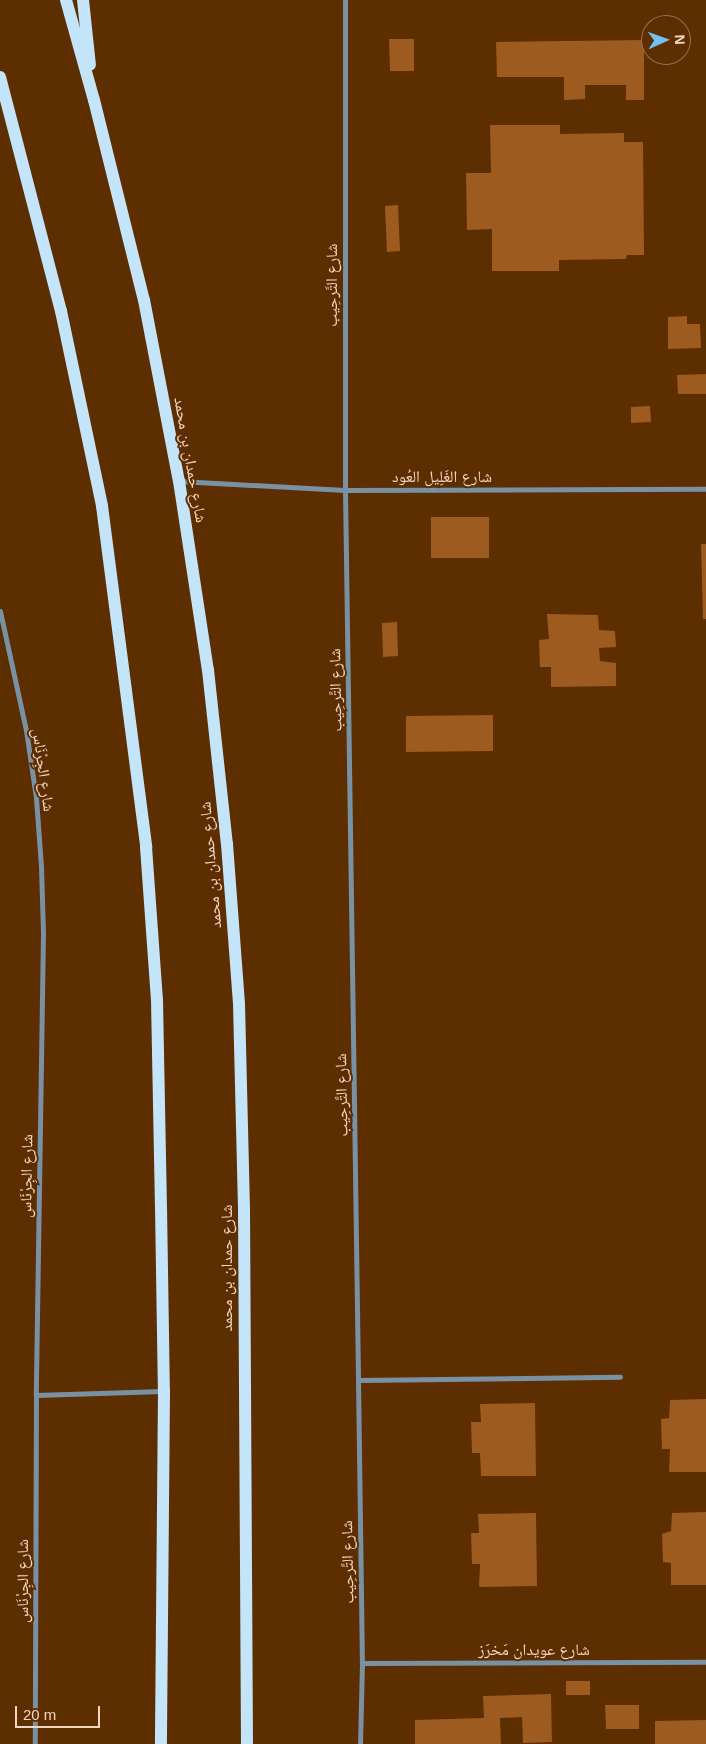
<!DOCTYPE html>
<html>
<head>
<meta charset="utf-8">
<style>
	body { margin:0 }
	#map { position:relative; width:706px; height:1744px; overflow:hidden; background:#5c2e00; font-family:Arial,"Noto Naskh Arabic",sans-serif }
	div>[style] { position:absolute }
	.building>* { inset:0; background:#9d5b1f }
	.minor>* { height:5px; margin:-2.5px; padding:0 2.5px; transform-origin:2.5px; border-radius:2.5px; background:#7891a3 }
	.primary>* { height:12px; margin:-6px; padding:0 6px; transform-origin:6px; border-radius:6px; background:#c4e4f9 }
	span { translate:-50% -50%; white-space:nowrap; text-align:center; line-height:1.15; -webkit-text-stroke:4px #5c2e00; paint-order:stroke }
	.street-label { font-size:16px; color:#f3d5c0 }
	.north { position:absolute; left:641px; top:15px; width:50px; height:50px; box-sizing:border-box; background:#5c2e00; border:1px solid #98714d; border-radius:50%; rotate:88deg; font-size:14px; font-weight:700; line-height:20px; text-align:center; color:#f3d5c0 }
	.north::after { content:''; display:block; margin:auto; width:18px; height:22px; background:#71c1f5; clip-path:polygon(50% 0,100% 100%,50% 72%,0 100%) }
	.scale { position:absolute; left:15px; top:1706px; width:85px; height:22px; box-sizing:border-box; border:2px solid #f3d5c0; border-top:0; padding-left:6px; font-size:15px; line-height:18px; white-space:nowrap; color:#f3d5c0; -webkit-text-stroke:4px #5c2e00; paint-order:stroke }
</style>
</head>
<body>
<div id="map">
	<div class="building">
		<div style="clip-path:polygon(389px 39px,414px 39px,414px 71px,390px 71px)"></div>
		<div style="clip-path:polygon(644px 40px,644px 100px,626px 100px,626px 85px,585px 85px,585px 99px,564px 100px,564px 77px,497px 77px,496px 42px)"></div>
		<div style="clip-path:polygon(490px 125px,560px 125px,560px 134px,624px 133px,624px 142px,643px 142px,644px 255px,627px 255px,626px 259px,559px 260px,559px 271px,492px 271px,492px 229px,467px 230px,466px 173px,491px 173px)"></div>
		<div style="clip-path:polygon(398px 205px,400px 251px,387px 252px,385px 206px)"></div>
		<div style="clip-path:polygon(687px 316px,687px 324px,700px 324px,701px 348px,668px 349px,668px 317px)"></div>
		<div style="clip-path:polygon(706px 374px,706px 394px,678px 394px,677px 375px)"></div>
		<div style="clip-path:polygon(650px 406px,651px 422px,631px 423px,631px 407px)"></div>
		<div style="clip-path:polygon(431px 517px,489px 517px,489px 558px,431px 558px)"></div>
		<div style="clip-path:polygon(701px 544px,706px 544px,706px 619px,703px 619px)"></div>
		<div style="clip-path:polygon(547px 614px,598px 615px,599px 630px,615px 631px,616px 647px,599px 648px,600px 661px,616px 663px,616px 686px,551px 687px,551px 667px,540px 667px,539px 640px,549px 639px)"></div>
		<div style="clip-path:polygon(397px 622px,398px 656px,383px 657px,382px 623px)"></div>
		<div style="clip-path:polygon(493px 715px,493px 751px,406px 752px,406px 716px)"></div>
		<div style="clip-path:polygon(706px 1399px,706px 1472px,669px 1472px,670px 1449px,662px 1449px,661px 1419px,669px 1418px,670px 1400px)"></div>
		<div style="clip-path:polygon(535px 1403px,536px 1476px,481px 1476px,480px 1453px,472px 1453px,471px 1422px,481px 1422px,480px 1404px)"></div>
		<div style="clip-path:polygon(706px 1512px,706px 1585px,671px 1585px,671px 1563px,663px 1562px,662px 1534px,671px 1531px,672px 1513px)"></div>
		<div style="clip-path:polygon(536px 1513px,537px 1586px,479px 1587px,480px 1564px,472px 1564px,471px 1533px,479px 1533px,478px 1514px)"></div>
		<div style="clip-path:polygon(566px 1681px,590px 1681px,590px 1695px,566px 1695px)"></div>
		<div style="clip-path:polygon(551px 1694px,552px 1742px,523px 1743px,522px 1717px,500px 1718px,501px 1744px,415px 1744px,415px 1720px,484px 1718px,483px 1696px)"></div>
		<div style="clip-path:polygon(605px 1705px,639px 1705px,639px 1729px,606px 1729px)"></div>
		<div style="clip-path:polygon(706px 1720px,706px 1744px,655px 1744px,655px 1721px)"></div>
	</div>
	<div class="minor">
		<div style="left:345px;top:0;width:490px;rotate:90deg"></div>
		<div style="left:345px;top:490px;width:890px;rotate:89.16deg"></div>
		<div style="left:358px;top:1380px;width:283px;rotate:89.2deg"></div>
		<div style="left:362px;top:1663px;width:81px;rotate:91.4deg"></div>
		<div style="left:179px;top:481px;width:166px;rotate:3.1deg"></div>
		<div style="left:345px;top:490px;width:361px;rotate:-0.2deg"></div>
		<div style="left:0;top:611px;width:122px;rotate:77.7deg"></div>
		<div style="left:26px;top:730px;width:69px;rotate:81.6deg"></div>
		<div style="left:36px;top:798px;width:68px;rotate:85.8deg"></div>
		<div style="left:41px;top:866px;width:68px;rotate:88.3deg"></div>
		<div style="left:43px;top:934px;width:461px;rotate:90.9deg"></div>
		<div style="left:36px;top:1395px;width:349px;rotate:90.2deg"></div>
		<div style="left:358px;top:1380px;width:262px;rotate:-0.7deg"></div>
		<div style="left:36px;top:1395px;width:127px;rotate:-1.8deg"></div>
		<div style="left:362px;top:1663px;width:344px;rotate:-0.2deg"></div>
	</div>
	<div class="primary">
		<div style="left:66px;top:0;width:104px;rotate:74.4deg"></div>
		<div style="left:94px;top:100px;width:206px;rotate:76deg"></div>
		<div style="left:144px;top:300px;width:184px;rotate:79.1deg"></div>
		<div style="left:179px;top:481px;width:191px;rotate:81.3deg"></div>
		<div style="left:208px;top:670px;width:175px;rotate:83.8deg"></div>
		<div style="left:227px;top:844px;width:160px;rotate:85.7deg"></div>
		<div style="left:239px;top:1004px;width:205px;rotate:88.6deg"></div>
		<div style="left:244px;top:1209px;width:535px;rotate:89.68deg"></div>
		<div style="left:83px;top:0;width:65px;rotate:83.9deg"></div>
		<div style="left:0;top:77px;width:242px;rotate:75.4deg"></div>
		<div style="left:61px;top:311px;width:199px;rotate:78.1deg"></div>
		<div style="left:102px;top:506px;width:344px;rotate:82.6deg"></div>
		<div style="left:146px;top:847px;width:153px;rotate:85.9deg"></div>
		<div style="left:157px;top:1000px;width:207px;rotate:88.9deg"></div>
		<div style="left:161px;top:1207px;width:184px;rotate:89.1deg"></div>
		<div style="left:164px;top:1391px;width:353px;rotate:90.5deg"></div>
	</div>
	<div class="street-label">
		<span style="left:332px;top:285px;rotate:-90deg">شارع التَّرحِيب</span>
		<span style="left:190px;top:460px;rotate:80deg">شارع حمدان بن محمد</span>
		<span style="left:442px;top:477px">شارع الغَلِيل العُود</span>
		<span style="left:336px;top:690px;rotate:-91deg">شارع التَّرحِيب</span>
		<span style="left:43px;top:770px;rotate:82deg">شارع الجِرْنَاس</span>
		<span style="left:211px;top:865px;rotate:-95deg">شارع حمدان بن محمد</span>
		<span style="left:342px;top:1095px;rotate:-91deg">شارع التَّرحِيب</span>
		<span style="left:27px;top:1176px;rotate:-89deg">شارع الجِرْنَاس</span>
		<span style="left:227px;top:1268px;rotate:-90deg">شارع حمدان بن محمد</span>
		<span style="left:348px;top:1562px;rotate:-91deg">شارع التَّرحِيب</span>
		<span style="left:23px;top:1581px;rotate:-90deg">شارع الجِرْنَاس</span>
		<span style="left:534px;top:1650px">شارع عويدان مَخرَز</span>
	</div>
	<div class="north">N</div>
	<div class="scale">20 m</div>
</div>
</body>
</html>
